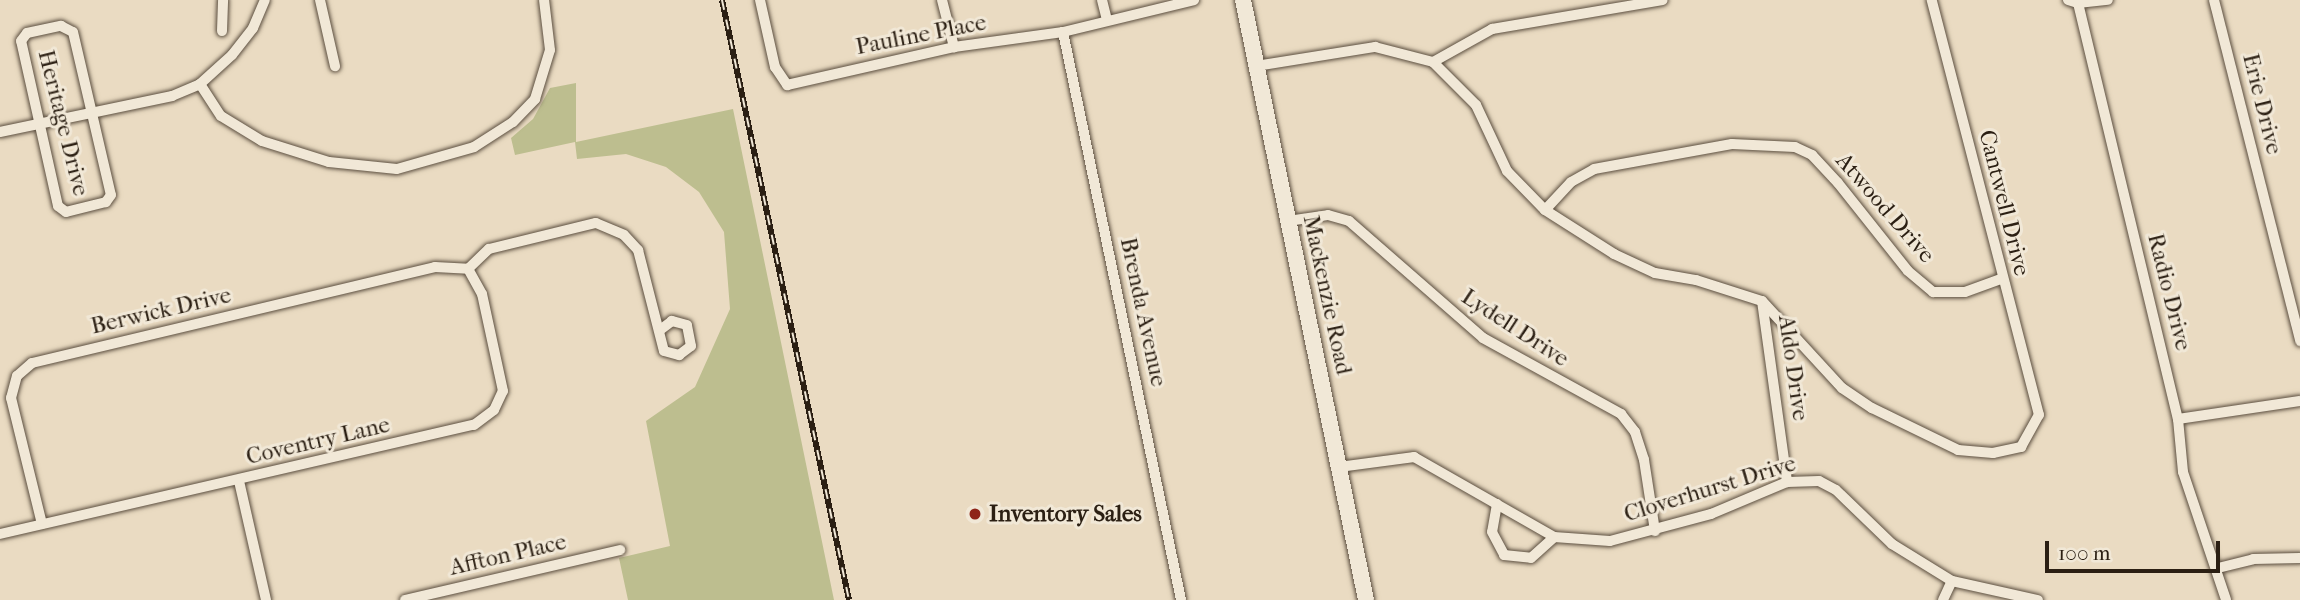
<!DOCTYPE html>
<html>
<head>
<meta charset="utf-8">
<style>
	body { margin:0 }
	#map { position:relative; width:2300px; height:600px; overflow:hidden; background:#eadbc2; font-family:"IM FELL French Canon",serif }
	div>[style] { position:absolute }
	.green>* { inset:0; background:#bdbe8f }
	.roads { filter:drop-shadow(0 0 2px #5b4e3f) drop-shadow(0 0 2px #5b4e3f) }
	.minor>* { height:10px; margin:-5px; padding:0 5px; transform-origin:5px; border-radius:5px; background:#f1e8d7 }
	.secondary>* { height:16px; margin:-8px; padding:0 8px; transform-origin:8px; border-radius:8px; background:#f1e8d7 }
	.rail>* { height:6px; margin-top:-3px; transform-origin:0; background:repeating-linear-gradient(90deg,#f1e8d7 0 10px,#2b1f13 0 20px); box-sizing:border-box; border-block:2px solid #2b1f13 }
	.dots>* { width:19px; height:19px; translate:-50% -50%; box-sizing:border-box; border:4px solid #f1e8d7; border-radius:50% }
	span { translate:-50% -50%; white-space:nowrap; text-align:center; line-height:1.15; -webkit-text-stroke:6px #f1e8d7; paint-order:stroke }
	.street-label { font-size:23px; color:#2b1f13 }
	.poi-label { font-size:23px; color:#2b1f13; font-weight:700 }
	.left { translate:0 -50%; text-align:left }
	.scale { position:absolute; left:2045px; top:541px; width:175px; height:32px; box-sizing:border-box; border:4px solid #2b1f13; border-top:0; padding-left:9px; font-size:21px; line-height:24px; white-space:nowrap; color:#2b1f13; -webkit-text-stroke:5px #f1e8d7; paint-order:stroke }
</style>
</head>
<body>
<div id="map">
	<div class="green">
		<div style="clip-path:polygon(576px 83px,576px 142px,733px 109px,834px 600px,628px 600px,619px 558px,670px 546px,646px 421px,695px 387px,730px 309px,724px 232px,699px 192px,666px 167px,626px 154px,577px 159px,575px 142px,515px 155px,511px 138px,533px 119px,550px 88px)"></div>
	</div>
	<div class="roads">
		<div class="minor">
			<div style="left:320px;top:0;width:68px;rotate:77.2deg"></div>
			<div style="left:760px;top:0;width:69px;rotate:77.4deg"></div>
			<div style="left:775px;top:67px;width:22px;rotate:56deg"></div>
			<div style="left:787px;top:85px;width:171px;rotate:-12.8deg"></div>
			<div style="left:954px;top:47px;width:110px;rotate:-7.8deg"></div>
			<div style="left:1063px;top:32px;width:135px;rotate:-13.7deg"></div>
			<div style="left:942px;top:0;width:49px;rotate:75.7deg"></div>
			<div style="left:1102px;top:0;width:21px;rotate:76deg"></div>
			<div style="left:2068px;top:0;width:10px;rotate:17deg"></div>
			<div style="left:2078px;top:3px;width:428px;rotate:76.5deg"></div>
			<div style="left:2178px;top:419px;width:53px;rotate:84.6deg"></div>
			<div style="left:2183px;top:472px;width:135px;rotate:71.4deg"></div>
			<div style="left:2214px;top:0;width:352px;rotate:75.8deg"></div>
			<div style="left:2078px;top:3px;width:30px;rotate:-6deg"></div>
			<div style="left:61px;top:26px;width:13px;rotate:27deg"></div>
			<div style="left:73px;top:32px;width:167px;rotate:76.9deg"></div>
			<div style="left:111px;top:195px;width:9px;rotate:126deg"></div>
			<div style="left:106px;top:202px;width:41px;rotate:166deg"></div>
			<div style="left:66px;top:212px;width:10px;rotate:-143deg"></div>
			<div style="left:58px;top:206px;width:169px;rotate:-102.6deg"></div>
			<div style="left:21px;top:41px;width:10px;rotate:-53deg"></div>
			<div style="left:27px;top:33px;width:35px;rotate:-12deg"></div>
			<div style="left:222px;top:31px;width:31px;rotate:-88deg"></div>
			<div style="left:1063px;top:32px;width:580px;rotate:78.26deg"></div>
			<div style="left:1433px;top:62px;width:68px;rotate:-29.2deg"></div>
			<div style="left:1492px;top:29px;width:173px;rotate:-9.6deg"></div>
			<div style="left:1256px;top:66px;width:121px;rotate:-9.1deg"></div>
			<div style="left:1375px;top:47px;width:60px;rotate:14.5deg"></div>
			<div style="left:1433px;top:62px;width:61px;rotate:45deg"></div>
			<div style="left:1476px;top:105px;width:73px;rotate:64.8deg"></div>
			<div style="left:1507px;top:171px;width:54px;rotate:45.7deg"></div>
			<div style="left:1545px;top:210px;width:82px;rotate:32.5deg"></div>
			<div style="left:1614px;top:254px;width:45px;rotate:24.9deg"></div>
			<div style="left:1655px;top:273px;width:42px;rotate:9.7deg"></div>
			<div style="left:1696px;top:280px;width:69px;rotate:17.7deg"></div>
			<div style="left:1762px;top:301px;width:118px;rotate:47.4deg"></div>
			<div style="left:1842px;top:388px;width:36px;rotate:34deg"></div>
			<div style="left:1872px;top:408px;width:96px;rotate:26deg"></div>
			<div style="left:1958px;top:450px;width:35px;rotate:5deg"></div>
			<div style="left:1993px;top:453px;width:29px;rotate:-12deg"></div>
			<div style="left:2021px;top:447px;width:37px;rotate:-61deg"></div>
			<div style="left:2039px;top:415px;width:429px;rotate:-104.5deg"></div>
			<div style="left:200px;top:84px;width:43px;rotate:-42.2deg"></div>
			<div style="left:232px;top:55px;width:34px;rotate:-52deg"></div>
			<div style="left:253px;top:28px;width:30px;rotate:-67deg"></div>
			<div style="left:0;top:132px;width:176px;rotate:-11.8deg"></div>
			<div style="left:172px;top:96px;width:30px;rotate:-23deg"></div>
			<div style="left:200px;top:84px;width:38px;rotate:57deg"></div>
			<div style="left:221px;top:116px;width:48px;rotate:31.4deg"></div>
			<div style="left:262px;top:141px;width:70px;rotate:17.4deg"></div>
			<div style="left:329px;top:162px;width:68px;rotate:5.9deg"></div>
			<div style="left:397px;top:169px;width:80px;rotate:-15.9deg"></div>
			<div style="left:474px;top:147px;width:46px;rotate:-32.7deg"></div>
			<div style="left:513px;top:122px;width:32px;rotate:-46deg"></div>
			<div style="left:535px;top:99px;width:51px;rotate:-73deg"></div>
			<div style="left:550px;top:50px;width:50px;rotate:-96.8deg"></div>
			<div style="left:1545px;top:210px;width:38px;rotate:-47deg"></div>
			<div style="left:1571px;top:182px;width:26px;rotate:-29deg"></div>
			<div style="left:1594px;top:169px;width:140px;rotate:-10.3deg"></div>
			<div style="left:1732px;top:144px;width:63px;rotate:2.7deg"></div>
			<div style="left:1795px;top:147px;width:19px;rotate:25deg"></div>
			<div style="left:1812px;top:155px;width:38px;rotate:47deg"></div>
			<div style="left:1838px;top:183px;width:112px;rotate:51.5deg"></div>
			<div style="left:1908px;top:271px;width:33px;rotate:40deg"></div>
			<div style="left:1933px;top:292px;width:32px"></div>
			<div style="left:1965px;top:292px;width:38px;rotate:-20deg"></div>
			<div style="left:1288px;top:221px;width:40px;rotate:-8.5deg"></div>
			<div style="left:1328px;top:215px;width:22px;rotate:16deg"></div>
			<div style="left:1349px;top:221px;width:178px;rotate:41.1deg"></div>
			<div style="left:1483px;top:338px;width:158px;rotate:28.8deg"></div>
			<div style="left:1621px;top:414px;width:23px;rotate:52deg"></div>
			<div style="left:1635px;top:432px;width:29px;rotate:72deg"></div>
			<div style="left:1644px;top:460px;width:72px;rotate:81.2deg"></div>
			<div style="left:468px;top:269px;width:29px;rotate:-44deg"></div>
			<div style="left:489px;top:249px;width:110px;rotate:-13.7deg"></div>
			<div style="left:596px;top:223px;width:30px;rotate:23deg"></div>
			<div style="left:624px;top:235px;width:21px;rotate:47deg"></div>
			<div style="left:638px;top:250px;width:104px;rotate:75.6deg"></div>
			<div style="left:664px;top:351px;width:16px;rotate:15deg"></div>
			<div style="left:679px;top:355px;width:15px;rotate:-37deg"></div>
			<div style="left:691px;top:346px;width:21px;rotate:-101deg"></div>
			<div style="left:687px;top:325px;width:16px;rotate:-165deg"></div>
			<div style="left:672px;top:321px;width:15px;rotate:143deg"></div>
			<div style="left:1762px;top:301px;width:183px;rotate:82.1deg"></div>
			<div style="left:2178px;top:419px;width:123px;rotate:-8.4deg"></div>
			<div style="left:1339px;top:467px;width:76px;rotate:-7.6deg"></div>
			<div style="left:1414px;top:457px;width:161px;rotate:29.7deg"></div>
			<div style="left:1554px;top:537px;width:56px;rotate:4.1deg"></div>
			<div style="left:1610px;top:541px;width:105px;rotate:-15deg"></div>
			<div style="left:1711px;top:514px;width:82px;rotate:-22.8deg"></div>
			<div style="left:1787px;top:482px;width:32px;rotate:-2deg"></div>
			<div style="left:1819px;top:481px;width:19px;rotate:28deg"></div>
			<div style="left:1836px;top:490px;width:78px;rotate:44deg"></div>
			<div style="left:1892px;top:544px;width:70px;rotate:31.7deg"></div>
			<div style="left:1952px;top:581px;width:88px;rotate:12.5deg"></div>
			<div style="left:239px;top:481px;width:122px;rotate:77.2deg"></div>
			<div style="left:1497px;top:504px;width:28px;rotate:100deg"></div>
			<div style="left:1492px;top:532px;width:26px;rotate:62deg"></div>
			<div style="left:1504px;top:555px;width:27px;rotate:6deg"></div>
			<div style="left:1531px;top:558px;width:31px;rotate:-42deg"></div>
			<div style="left:42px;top:524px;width:130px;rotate:-103.8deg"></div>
			<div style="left:11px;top:398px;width:23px;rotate:-75deg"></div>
			<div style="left:17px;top:376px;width:20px;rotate:-41deg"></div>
			<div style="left:32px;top:363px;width:414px;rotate:-13.4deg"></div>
			<div style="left:435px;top:267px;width:33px;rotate:3deg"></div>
			<div style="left:0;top:534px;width:486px;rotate:-13deg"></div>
			<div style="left:474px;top:425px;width:25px;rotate:-37deg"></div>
			<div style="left:494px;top:410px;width:21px;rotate:-65deg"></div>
			<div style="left:503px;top:391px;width:99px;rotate:-102.2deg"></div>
			<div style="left:482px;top:294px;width:29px;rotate:-119deg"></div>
			<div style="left:2218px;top:568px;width:36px;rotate:-14deg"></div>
			<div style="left:2253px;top:559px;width:47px;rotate:-1.2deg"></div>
			<div style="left:405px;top:600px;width:221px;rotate:-13.1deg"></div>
			<div style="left:1943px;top:600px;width:21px;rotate:-65deg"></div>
		</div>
		<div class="secondary">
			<div style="left:1243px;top:0;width:612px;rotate:78.41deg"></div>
		</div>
	</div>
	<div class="rail">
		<div style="left:722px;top:0;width:613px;rotate:78.05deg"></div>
	</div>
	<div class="dots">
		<div style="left:975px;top:514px;background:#8f2418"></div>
	</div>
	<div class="street-label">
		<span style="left:921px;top:35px;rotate:-11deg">Pauline Place</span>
		<span style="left:2262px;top:104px;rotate:76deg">Erie Drive</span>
		<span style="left:63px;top:123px;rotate:76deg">Heritage Drive</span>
		<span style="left:2004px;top:203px;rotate:76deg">Cantwell Drive</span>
		<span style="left:1885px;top:208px;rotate:49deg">Atwood Drive</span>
		<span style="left:2169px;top:292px;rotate:76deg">Radio Drive</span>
		<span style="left:1327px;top:295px;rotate:78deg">Mackenzie Road</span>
		<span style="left:161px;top:311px;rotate:-13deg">Berwick Drive</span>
		<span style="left:1143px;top:312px;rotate:78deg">Brenda Avenue</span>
		<span style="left:1515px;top:328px;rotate:33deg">Lydell Drive</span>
		<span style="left:1793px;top:368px;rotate:82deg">Aldo Drive</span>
		<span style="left:318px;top:441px;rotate:-13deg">Coventry Lane</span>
		<span style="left:1710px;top:489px;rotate:-17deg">Cloverhurst Drive</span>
		<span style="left:508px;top:555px;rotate:-13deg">Affton Place</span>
	</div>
	<div class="poi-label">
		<span class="left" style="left:989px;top:514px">Inventory Sales</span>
	</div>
	<div class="scale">100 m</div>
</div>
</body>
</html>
